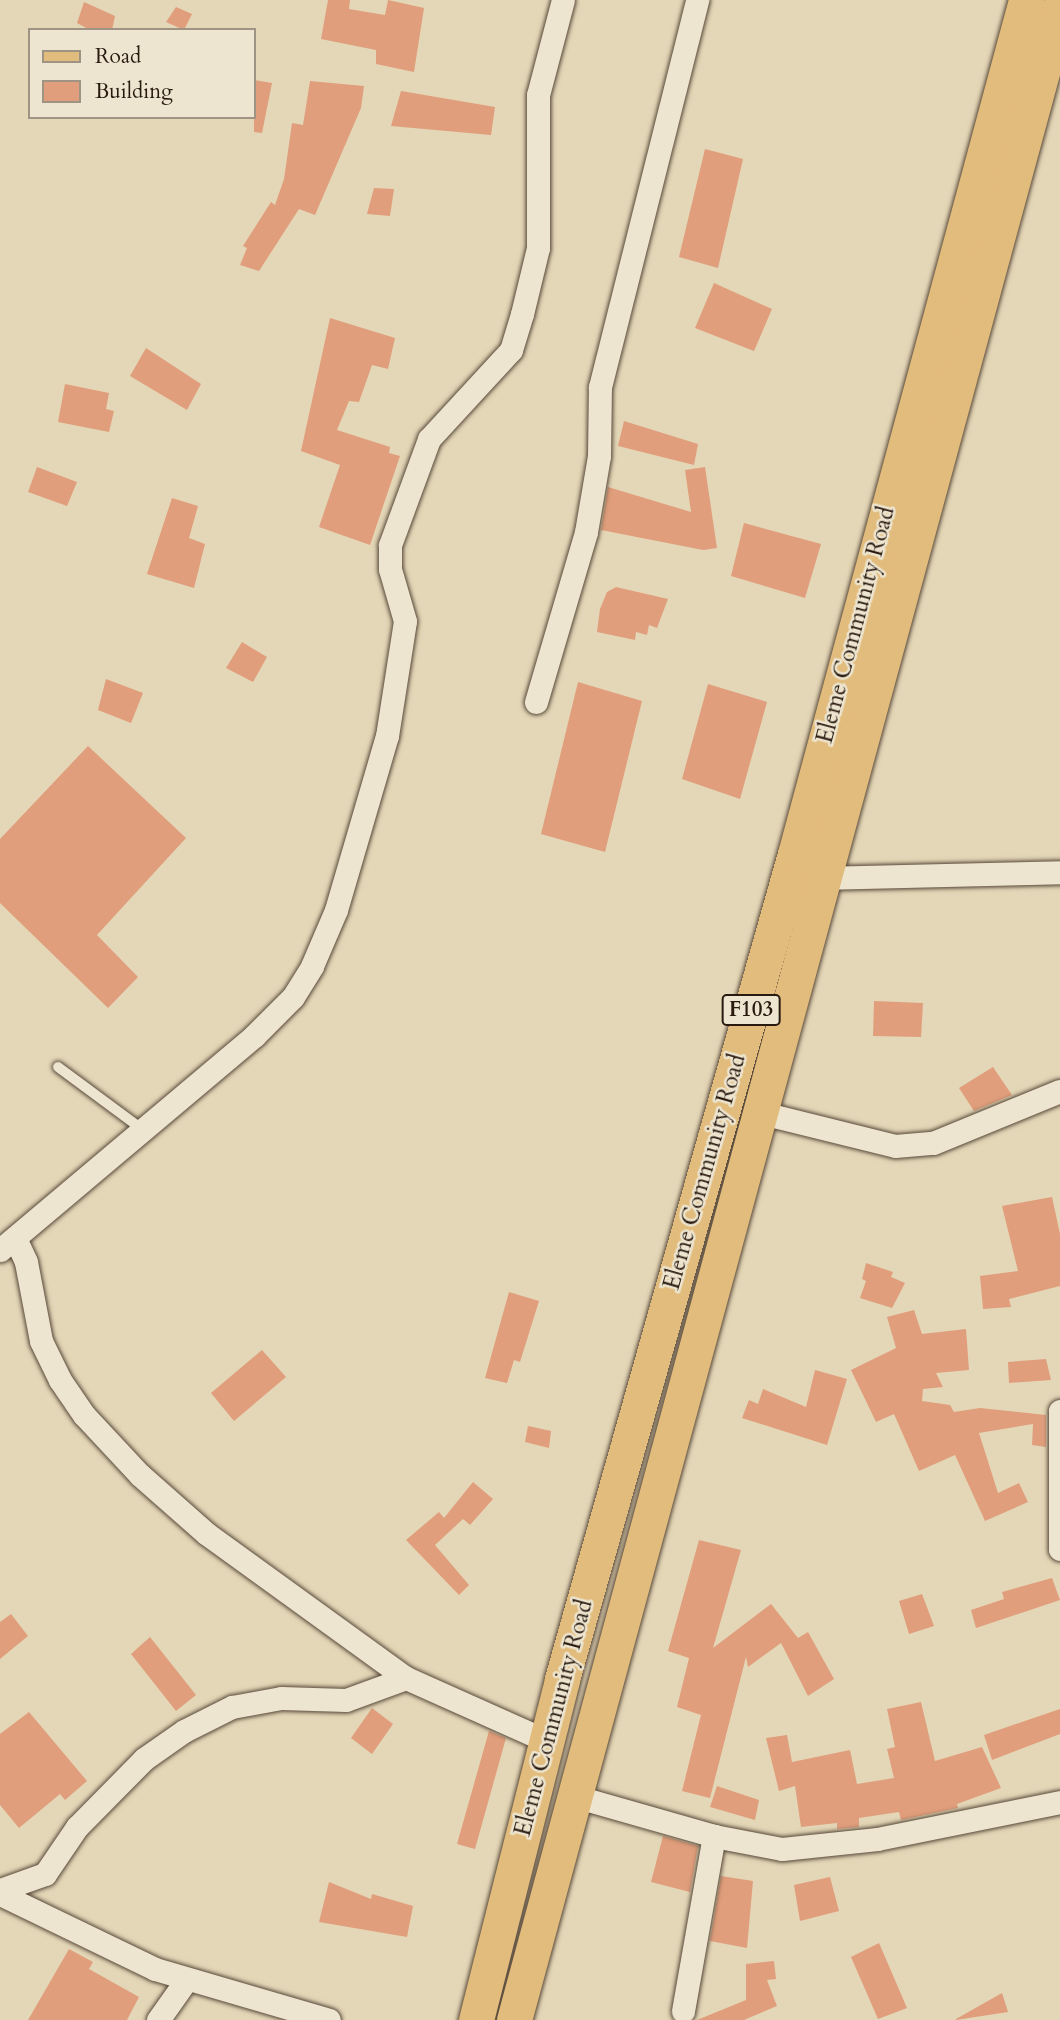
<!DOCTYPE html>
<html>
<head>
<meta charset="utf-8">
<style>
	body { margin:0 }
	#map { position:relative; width:1060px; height:2020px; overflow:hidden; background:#e4d7b7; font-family:Cardo,serif }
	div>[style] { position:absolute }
	.building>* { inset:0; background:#e09e7c }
	.roads { filter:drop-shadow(0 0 2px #58493a) drop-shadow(0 0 2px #58493a) }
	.service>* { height:10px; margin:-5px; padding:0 5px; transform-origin:5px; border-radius:5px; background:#ede5d0 }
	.minor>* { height:23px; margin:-11.5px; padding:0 11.5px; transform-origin:11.5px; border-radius:11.5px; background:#ede5d0 }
	.primary>* { height:35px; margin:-17.5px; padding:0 17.5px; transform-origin:17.5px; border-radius:17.5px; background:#e2bc7c }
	span { translate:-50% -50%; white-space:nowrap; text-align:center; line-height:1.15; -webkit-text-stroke:5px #ede5d0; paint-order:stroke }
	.shield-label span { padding:2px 5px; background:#ede5d0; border:2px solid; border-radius:5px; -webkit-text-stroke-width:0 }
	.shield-label { font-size:21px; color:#291a10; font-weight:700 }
	.street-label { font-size:23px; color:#291a10 }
	.legend { position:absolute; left:28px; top:28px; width:228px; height:91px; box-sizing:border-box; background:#ede5d0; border:2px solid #9f9483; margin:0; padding:9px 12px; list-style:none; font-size:21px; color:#291a10 }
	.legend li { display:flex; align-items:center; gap:14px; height:35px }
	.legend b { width:35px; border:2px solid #9f9483 }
</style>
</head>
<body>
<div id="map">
	<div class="building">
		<div style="clip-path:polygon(328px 0,350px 0,349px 9px,385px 15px,388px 0,424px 8px,414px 72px,376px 64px,376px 50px,321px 39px)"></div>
		<div style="clip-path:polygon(84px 2px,115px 16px,112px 30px,90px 30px,77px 23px)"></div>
		<div style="clip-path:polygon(176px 7px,192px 14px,184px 30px,166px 22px)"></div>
		<div style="clip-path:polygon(254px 80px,272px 83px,262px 133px,254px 132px)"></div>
		<div style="clip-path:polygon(310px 81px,364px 86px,361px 108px,315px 215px,299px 209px,259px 271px,240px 265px,247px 248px,243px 246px,271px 202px,275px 205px,284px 179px,292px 123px,303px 125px)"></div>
		<div style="clip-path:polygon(401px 91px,495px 107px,491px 135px,391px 126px)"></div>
		<div style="clip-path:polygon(705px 149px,743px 159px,718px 268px,679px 257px)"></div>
		<div style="clip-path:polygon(374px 188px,394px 189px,390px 216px,367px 214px)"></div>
		<div style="clip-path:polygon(714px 283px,772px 309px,754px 351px,695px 328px)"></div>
		<div style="clip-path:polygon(330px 318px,395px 338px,388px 369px,372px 365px,359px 402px,349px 401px,337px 430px,390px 447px,389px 453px,400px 456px,370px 545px,319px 527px,340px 465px,301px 451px)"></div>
		<div style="clip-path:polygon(146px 348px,201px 384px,187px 410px,130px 376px)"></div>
		<div style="clip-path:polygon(65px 384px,109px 393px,106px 409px,114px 411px,109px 432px,58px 422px)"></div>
		<div style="clip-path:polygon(624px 421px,698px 444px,694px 465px,618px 446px)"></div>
		<div style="clip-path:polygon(37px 467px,77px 482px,67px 506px,28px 492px)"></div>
		<div style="clip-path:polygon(705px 467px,717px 548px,703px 550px,601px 530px,608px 487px,691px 512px,685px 470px)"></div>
		<div style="clip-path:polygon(172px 498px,198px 506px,189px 538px,205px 544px,194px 588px,147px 574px)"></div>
		<div style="clip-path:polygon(744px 523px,821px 544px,805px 598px,731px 576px)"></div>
		<div style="clip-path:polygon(616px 587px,668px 599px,657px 628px,649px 625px,647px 635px,636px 632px,635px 640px,597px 632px,600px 609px,607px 592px)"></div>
		<div style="clip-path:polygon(242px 642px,267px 657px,253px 682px,226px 668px)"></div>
		<div style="clip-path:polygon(106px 679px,143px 693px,131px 723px,98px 710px)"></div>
		<div style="clip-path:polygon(578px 682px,642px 701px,605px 852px,541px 834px)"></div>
		<div style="clip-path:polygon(708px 684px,767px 702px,740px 799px,682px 779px)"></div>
		<div style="clip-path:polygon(88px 746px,186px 838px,97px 935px,138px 977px,108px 1008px,0 903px,0 839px)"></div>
		<div style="clip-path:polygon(874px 1001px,923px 1003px,921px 1037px,873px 1036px)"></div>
		<div style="clip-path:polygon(993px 1067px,1012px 1095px,974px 1111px,959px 1088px)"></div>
		<div style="clip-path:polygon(1052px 1197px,1060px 1234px,1060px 1286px,1009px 1299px,1011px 1307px,983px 1309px,980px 1276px,1018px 1271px,1002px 1206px)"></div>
		<div style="clip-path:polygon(866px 1263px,893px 1272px,891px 1277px,905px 1283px,892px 1308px,860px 1298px,866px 1281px,862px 1279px)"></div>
		<div style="clip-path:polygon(509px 1292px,539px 1301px,520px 1362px,514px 1360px,507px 1383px,485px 1378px)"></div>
		<div style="clip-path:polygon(914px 1310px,922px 1334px,966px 1329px,969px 1370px,936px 1373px,943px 1387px,923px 1389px,922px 1401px,950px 1405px,954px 1412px,980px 1408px,1046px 1415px,1046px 1447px,1032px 1445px,1033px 1424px,979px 1433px,998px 1493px,1019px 1483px,1028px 1502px,985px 1521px,955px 1455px,919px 1471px,894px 1414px,876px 1422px,851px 1370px,896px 1348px,887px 1317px)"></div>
		<div style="clip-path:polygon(262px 1350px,286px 1377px,234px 1421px,211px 1393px)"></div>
		<div style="clip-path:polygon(1046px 1359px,1051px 1380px,1009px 1383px,1008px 1362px)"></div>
		<div style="clip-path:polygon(815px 1370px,847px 1379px,827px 1445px,742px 1418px,749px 1400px,758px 1404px,763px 1389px,806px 1407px)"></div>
		<div style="clip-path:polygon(528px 1426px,551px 1431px,549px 1448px,525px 1442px)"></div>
		<div style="clip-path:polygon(473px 1482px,493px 1499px,470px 1525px,463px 1519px,435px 1545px,469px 1585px,459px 1595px,406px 1540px,439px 1512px,444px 1518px)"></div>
		<div style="clip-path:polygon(699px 1540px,741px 1550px,713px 1648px,771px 1604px,798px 1638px,808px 1632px,834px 1679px,808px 1696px,781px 1643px,748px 1667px,746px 1657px,710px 1798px,682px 1791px,701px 1715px,677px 1707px,689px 1658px,668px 1651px)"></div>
		<div style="clip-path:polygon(1052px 1578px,1060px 1600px,976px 1628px,971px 1610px,1004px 1599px,1002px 1592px)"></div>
		<div style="clip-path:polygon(922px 1594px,934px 1626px,909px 1634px,899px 1601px)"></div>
		<div style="clip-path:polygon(11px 1614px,28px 1636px,0 1659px,0 1622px)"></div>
		<div style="clip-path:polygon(150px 1637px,196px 1695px,176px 1711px,131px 1654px)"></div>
		<div style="clip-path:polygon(921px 1702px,935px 1761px,982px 1747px,1001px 1788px,957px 1804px,958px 1808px,901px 1820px,899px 1812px,859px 1818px,859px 1827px,837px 1829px,837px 1823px,801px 1827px,795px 1786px,779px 1791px,766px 1738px,787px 1735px,792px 1762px,850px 1750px,857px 1784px,894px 1778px,887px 1749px,895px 1747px,887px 1709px)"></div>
		<div style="clip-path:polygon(372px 1708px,393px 1724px,372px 1754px,351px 1738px)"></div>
		<div style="clip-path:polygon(1060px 1709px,1060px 1734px,992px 1760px,984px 1735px)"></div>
		<div style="clip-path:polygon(29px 1712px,87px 1781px,65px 1800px,60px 1794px,19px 1828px,0 1805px,0 1734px)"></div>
		<div style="clip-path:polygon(489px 1731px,506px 1738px,475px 1849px,457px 1844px)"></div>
		<div style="clip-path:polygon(717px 1786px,759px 1800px,755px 1820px,710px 1807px)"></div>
		<div style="clip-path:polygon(663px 1836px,698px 1846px,690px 1892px,651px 1882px)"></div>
		<div style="clip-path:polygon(721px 1876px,753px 1881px,747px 1948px,710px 1941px)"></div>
		<div style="clip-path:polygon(830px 1877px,839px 1911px,800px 1921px,794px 1885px)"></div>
		<div style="clip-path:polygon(329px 1882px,371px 1899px,372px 1894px,413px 1906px,407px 1937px,319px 1922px)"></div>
		<div style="clip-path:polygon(879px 1943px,907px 2008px,878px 2019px,851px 1957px)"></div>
		<div style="clip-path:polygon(69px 1949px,93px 1962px,89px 1969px,139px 1997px,127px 2020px,28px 2020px)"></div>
		<div style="clip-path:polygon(774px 1961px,776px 1979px,767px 1980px,777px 2006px,744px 2020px,697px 2020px,746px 2000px,746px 1964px)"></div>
		<div style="clip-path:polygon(1002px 1993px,1008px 2012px,956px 2020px,956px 2019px)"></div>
	</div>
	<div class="roads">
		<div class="service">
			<div style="left:58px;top:1067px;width:106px;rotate:36.5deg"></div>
		</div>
		<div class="minor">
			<div style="left:536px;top:702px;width:177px;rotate:-73.6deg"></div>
			<div style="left:586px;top:532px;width:77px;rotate:-80.3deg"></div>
			<div style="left:599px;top:456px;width:69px;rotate:-89.2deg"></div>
			<div style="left:600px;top:387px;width:399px;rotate:-75.9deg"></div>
			<div style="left:821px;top:878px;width:239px;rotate:-1.4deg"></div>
			<div style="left:758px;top:1112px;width:141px;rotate:13.9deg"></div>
			<div style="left:895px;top:1146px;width:38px;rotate:-5deg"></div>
			<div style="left:933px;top:1143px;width:137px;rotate:-22.3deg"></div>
			<div style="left:15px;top:1238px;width:26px;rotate:65deg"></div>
			<div style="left:26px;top:1262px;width:80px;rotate:79.2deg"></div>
			<div style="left:41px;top:1341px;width:43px;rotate:64deg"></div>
			<div style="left:60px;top:1380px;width:42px;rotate:55.6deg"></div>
			<div style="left:84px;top:1415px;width:82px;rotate:47deg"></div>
			<div style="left:140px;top:1475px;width:89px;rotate:41.4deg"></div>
			<div style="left:207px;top:1534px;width:246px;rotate:35.9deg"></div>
			<div style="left:406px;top:1678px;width:154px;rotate:24.1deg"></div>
			<div style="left:0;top:1250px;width:332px;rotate:-40.1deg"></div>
			<div style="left:254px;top:1036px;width:55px;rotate:-45deg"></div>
			<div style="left:293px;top:997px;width:36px;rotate:-58deg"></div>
			<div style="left:312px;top:966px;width:61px;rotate:-66.8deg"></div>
			<div style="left:336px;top:910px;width:181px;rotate:-73.7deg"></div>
			<div style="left:387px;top:736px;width:116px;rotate:-81.1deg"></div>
			<div style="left:405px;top:621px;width:54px;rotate:-106.1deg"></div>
			<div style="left:390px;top:569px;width:24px;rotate:-90deg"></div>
			<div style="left:390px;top:545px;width:113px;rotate:-69.8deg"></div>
			<div style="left:429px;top:439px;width:121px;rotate:-47.3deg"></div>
			<div style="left:511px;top:350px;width:38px;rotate:-73deg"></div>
			<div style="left:522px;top:314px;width:68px;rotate:-76.4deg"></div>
			<div style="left:538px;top:248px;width:153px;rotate:-90deg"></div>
			<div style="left:538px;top:95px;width:98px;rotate:-75.3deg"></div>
			<div style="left:1060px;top:1411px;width:138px;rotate:90deg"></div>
			<div style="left:574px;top:1796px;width:146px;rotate:15.9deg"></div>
			<div style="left:714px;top:1836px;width:69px;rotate:10.8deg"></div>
			<div style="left:782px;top:1849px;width:96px;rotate:-6deg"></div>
			<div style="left:877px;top:1839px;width:187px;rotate:-11.4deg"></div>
			<div style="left:0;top:1890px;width:48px;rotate:-19.6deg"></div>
			<div style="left:45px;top:1874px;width:57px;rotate:-55.8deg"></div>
			<div style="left:77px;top:1827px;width:95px;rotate:-45.4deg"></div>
			<div style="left:144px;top:1759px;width:49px;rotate:-35deg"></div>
			<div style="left:184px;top:1731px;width:54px;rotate:-26.6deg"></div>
			<div style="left:232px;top:1707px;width:50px;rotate:-10.4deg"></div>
			<div style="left:281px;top:1698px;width:65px;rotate:1.8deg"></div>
			<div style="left:346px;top:1700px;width:64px;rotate:-20.1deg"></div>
			<div style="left:0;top:1894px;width:172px;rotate:25.8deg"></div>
			<div style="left:155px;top:1969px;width:181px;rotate:16.3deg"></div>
			<div style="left:683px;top:2011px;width:178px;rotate:-80deg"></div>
			<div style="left:158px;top:2020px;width:50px;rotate:-54.7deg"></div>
		</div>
		<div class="primary">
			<div style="left:476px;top:2020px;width:352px;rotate:-75.8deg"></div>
			<div style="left:562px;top:1679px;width:857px;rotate:-74.23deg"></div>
			<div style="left:795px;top:854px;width:885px;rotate:-74.86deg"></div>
			<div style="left:514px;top:2020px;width:2087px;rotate:-74.83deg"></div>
		</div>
	</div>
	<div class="shield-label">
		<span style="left:751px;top:1010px">F103</span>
	</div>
	<div class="street-label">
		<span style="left:856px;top:625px;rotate:-75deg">Eleme Community Road</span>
		<span style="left:705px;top:1172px;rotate:-74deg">Eleme Community Road</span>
		<span style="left:554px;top:1718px;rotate:-75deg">Eleme Community Road</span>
	</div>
	<ul class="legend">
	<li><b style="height:9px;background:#e2bc7c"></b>Road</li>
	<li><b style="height:19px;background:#e09e7c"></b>Building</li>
	</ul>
</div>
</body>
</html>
